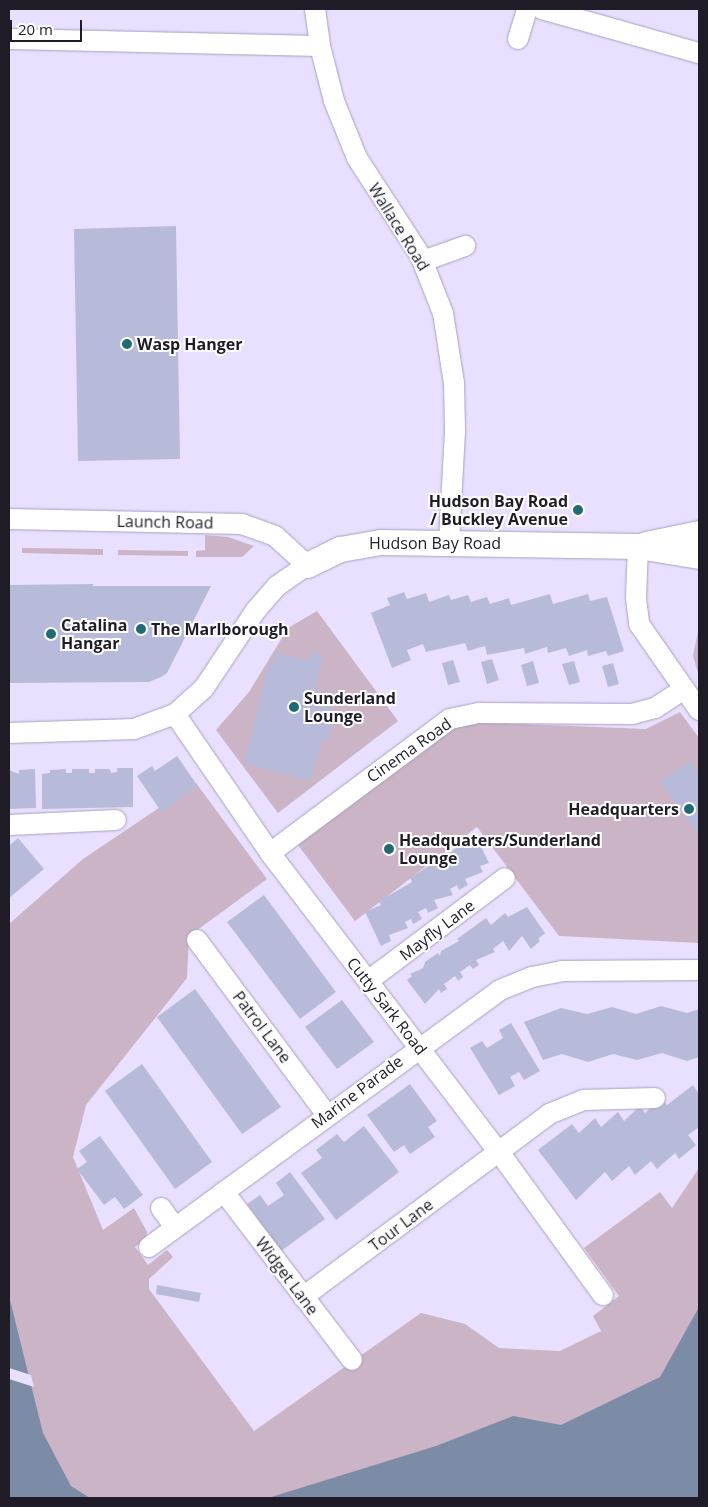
<!DOCTYPE html>
<html>
<head>
<meta charset="utf-8">
<style>
	body { margin:0 }
	#map { position:relative; width:708px; height:1507px; overflow:hidden; background:#e9e0ff; font-family:"Open Sans",sans-serif }
	div>[style] { position:absolute }
	.green>* { inset:0; background:#cab4c5 }
	.water>* { inset:0; background:#7d8ca6 }
	.pier>* { inset:0; background:#e9e0ff }
	.building>* { inset:0; background:#b7bbd9 }
	.roads { filter:drop-shadow(0 0 1px #a8a0be) drop-shadow(0 0 1px #a8a0be) }
	.minor>* { height:20px; margin:-10px; padding:0 10px; transform-origin:10px; border-radius:10px; background:#fff }
	.tertiary>* { height:25px; margin:-12.5px; padding:0 12.5px; transform-origin:12.5px; border-radius:12.5px; background:#fff }
	.dots>* { width:14px; height:14px; translate:-50% -50%; box-sizing:border-box; border:2px solid #fff; border-radius:50% }
	span { translate:-50% -50%; white-space:nowrap; text-align:center; line-height:1.15; -webkit-text-stroke:4px #fff; paint-order:stroke }
	.street-label { font-size:16px; color:#1f1c27 }
	.poi-label { font-size:16px; color:#1f1c27; font-weight:700 }
	.left { translate:0 -50%; text-align:left }
	.right { translate:-100% -50%; text-align:right }
	.frame { position:absolute; inset:0; border:10px solid #1f1c27; pointer-events:none }
	.scale { position:absolute; left:10px; top:20px; width:72px; height:22px; box-sizing:border-box; border:2px solid #1f1c27; border-top:0; padding-left:6px; font-size:15px; line-height:18px; white-space:nowrap; color:#1f1c27; -webkit-text-stroke:4px #fff; paint-order:stroke }
</style>
</head>
<body>
<div id="map">
	<div class="green">
		<div style="clip-path:polygon(205px 535px,228px 537px,254px 546px,242px 557px,196px 557px,196px 551px,205px 550px)"></div>
		<div style="clip-path:polygon(22px 548px,103px 549px,103px 555px,22px 553px)"></div>
		<div style="clip-path:polygon(118px 550px,188px 551px,188px 556px,118px 555px)"></div>
		<div style="clip-path:polygon(317px 611px,398px 721px,278px 813px,216px 730px,249px 692px,288px 628px)"></div>
		<div style="clip-path:polygon(699px 627px,699px 676px,693px 656px)"></div>
		<div style="clip-path:polygon(680px 712px,699px 738px,699px 943px,559px 936px,477px 827px,355px 921px,298px 845px,457px 726px,471px 722px,646px 729px)"></div>
		<div style="clip-path:polygon(196px 783px,267px 879px,189px 936px,187px 978px,86px 1105px,73px 1157px,103px 1230px,134px 1208px,147px 1232px,145px 1240px,135px 1247px,148px 1265px,167px 1250px,173px 1257px,149px 1279px,149px 1289px,254px 1431px,421px 1313px,465px 1324px,499px 1348px,560px 1351px,601px 1331px,593px 1316px,619px 1296px,584px 1248px,660px 1192px,672px 1208px,699px 1168px,699px 1498px,9px 1498px,9px 924px,83px 859px)"></div>
	</div>
	<div class="water">
		<div style="clip-path:polygon(9px 1296px,43px 1433px,71px 1486px,90px 1498px,9px 1498px)"></div>
		<div style="clip-path:polygon(699px 1307px,699px 1498px,268px 1498px,436px 1446px,513px 1416px,561px 1425px,660px 1377px)"></div>
	</div>
	<div class="pier">
		<div style="clip-path:polygon(9px 1368px,31px 1375px,34px 1387px,9px 1379px)"></div>
	</div>
	<div class="building">
		<div style="clip-path:polygon(176px 226px,180px 459px,78px 461px,74px 229px)"></div>
		<div style="clip-path:polygon(93px 584px,93px 586px,211px 586px,167px 673px,161px 677px,149px 682px,9px 683px,9px 585px)"></div>
		<div style="clip-path:polygon(404px 592px,407px 599px,426px 593px,429px 602px,449px 595px,451px 600px,468px 595px,471px 602px,487px 597px,490px 604px,509px 598px,511px 605px,550px 594px,553px 604px,588px 594px,590px 601px,607px 597px,624px 651px,608px 656px,606px 651px,588px 656px,587px 650px,569px 656px,566px 648px,548px 653px,547px 647px,525px 654px,524px 648px,487px 655px,485px 646px,468px 651px,465px 643px,426px 652px,423px 644px,407px 650px,411px 660px,392px 668px,371px 613px,390px 605px,387px 598px)"></div>
		<div style="clip-path:polygon(277px 652px,308px 661px,311px 652px,324px 655px,314px 690px,335px 696px,328px 718px,333px 720px,327px 741px,322px 740px,310px 781px,244px 763px,269px 663px,273px 664px)"></div>
		<div style="clip-path:polygon(492px 659px,499px 680px,487px 684px,481px 662px)"></div>
		<div style="clip-path:polygon(453px 660px,460px 682px,448px 685px,442px 663px)"></div>
		<div style="clip-path:polygon(533px 661px,539px 683px,527px 686px,521px 665px)"></div>
		<div style="clip-path:polygon(574px 661px,580px 682px,569px 685px,562px 664px)"></div>
		<div style="clip-path:polygon(613px 663px,619px 684px,608px 687px,602px 666px)"></div>
		<div style="clip-path:polygon(177px 756px,197px 785px,162px 813px,137px 776px,152px 766px,155px 771px)"></div>
		<div style="clip-path:polygon(689px 761px,697px 772px,699px 770px,699px 836px,660px 782px)"></div>
		<div style="clip-path:polygon(117px 768px,133px 768px,133px 807px,42px 809px,42px 774px,50px 773px,50px 770px,66px 769px,66px 773px,72px 773px,72px 769px,89px 769px,89px 773px,95px 773px,95px 769px,110px 769px,111px 773px,117px 772px)"></div>
		<div style="clip-path:polygon(35px 769px,36px 808px,9px 809px,9px 770px,19px 774px,19px 770px)"></div>
		<div style="clip-path:polygon(475px 834px,489px 863px,480px 866px,483px 872px,465px 879px,468px 885px,459px 890px,457px 885px,450px 889px,453px 895px,434px 900px,438px 908px,428px 913px,426px 908px,418px 912px,422px 919px,413px 924px,411px 919px,405px 922px,408px 928px,389px 935px,391px 941px,381px 946px,365px 912px,381px 905px,379px 901px,412px 882px,410px 878px,458px 847px,456px 844px)"></div>
		<div style="clip-path:polygon(18px 838px,44px 869px,9px 898px,9px 846px)"></div>
		<div style="clip-path:polygon(264px 895px,336px 992px,300px 1019px,227px 922px)"></div>
		<div style="clip-path:polygon(527px 907px,545px 933px,538px 939px,540px 941px,531px 949px,522px 936px,509px 951px,503px 941px,493px 949px,495px 952px,476px 960px,479px 965px,473px 969px,470px 965px,460px 972px,463px 977px,458px 981px,455px 976px,444px 984px,447px 989px,441px 993px,439px 989px,425px 1004px,407px 980px,412px 976px,410px 974px,423px 968px,425px 962px,438px 953px,440px 956px,441px 951px,459px 941px,457px 939px,486px 918px,491px 925px,505px 913px,508px 917px)"></div>
		<div style="clip-path:polygon(195px 989px,281px 1107px,242px 1134px,157px 1017px)"></div>
		<div style="clip-path:polygon(342px 1000px,374px 1042px,337px 1069px,305px 1027px)"></div>
		<div style="clip-path:polygon(661px 1006px,687px 1013px,699px 1009px,699px 1057px,687px 1061px,662px 1053px,637px 1060px,613px 1054px,588px 1062px,562px 1054px,543px 1060px,524px 1022px,561px 1008px,587px 1014px,612px 1007px,636px 1014px)"></div>
		<div style="clip-path:polygon(511px 1023px,540px 1071px,524px 1080px,519px 1072px,510px 1077px,515px 1086px,499px 1095px,470px 1048px,482px 1041px,487px 1048px,503px 1038px,499px 1030px)"></div>
		<div style="clip-path:polygon(142px 1064px,212px 1162px,175px 1189px,105px 1091px)"></div>
		<div style="clip-path:polygon(410px 1084px,437px 1121px,428px 1127px,435px 1137px,410px 1154px,404px 1145px,394px 1152px,367px 1115px)"></div>
		<div style="clip-path:polygon(693px 1085px,699px 1094px,699px 1127px,688px 1135px,696px 1145px,679px 1159px,675px 1153px,657px 1169px,651px 1161px,635px 1175px,629px 1166px,612px 1181px,605px 1172px,576px 1200px,538px 1150px,572px 1124px,579px 1133px,595px 1118px,601px 1127px,618px 1112px,624px 1121px,640px 1106px,645px 1113px,661px 1097px,667px 1105px)"></div>
		<div style="clip-path:polygon(364px 1126px,399px 1172px,336px 1220px,301px 1173px,322px 1158px,316px 1150px,337px 1134px,344px 1142px)"></div>
		<div style="clip-path:polygon(100px 1136px,143px 1195px,124px 1209px,115px 1197px,104px 1205px,77px 1169px,87px 1162px,79px 1151px)"></div>
		<div style="clip-path:polygon(290px 1172px,325px 1219px,281px 1251px,247px 1204px,260px 1195px,268px 1206px,284px 1195px,276px 1183px)"></div>
		<div style="clip-path:polygon(157px 1285px,201px 1293px,199px 1302px,156px 1294px)"></div>
	</div>
	<div class="roads">
		<div class="minor">
			<div style="left:315px;top:9px;width:37px;rotate:82deg"></div>
			<div style="left:320px;top:46px;width:57px;rotate:75.7deg"></div>
			<div style="left:334px;top:101px;width:61px;rotate:68deg"></div>
			<div style="left:357px;top:158px;width:116px;rotate:57deg"></div>
			<div style="left:420px;top:255px;width:62px;rotate:68.4deg"></div>
			<div style="left:443px;top:313px;width:71px;rotate:81.1deg"></div>
			<div style="left:454px;top:383px;width:48px;rotate:88.8deg"></div>
			<div style="left:455px;top:431px;width:110px;rotate:93.1deg"></div>
			<div style="left:542px;top:9px;width:163px;rotate:15.7deg"></div>
			<div style="left:9px;top:39px;width:311px;rotate:1.3deg"></div>
			<div style="left:518px;top:39px;width:31px;rotate:-73deg"></div>
			<div style="left:423px;top:261px;width:45px;rotate:-19.7deg"></div>
			<div style="left:9px;top:519px;width:233px;rotate:1.2deg"></div>
			<div style="left:242px;top:524px;width:35px;rotate:20deg"></div>
			<div style="left:275px;top:536px;width:43px;rotate:42.2deg"></div>
			<div style="left:307px;top:565px;width:37px;rotate:145deg"></div>
			<div style="left:277px;top:586px;width:32px;rotate:131deg"></div>
			<div style="left:256px;top:610px;width:94px;rotate:123.7deg"></div>
			<div style="left:204px;top:688px;width:39px;rotate:138deg"></div>
			<div style="left:175px;top:714px;width:44px;rotate:159.9deg"></div>
			<div style="left:134px;top:729px;width:125px;rotate:178.2deg"></div>
			<div style="left:638px;top:546px;width:52px;rotate:92.2deg"></div>
			<div style="left:636px;top:598px;width:26px;rotate:83deg"></div>
			<div style="left:639px;top:624px;width:105px;rotate:55.1deg"></div>
			<div style="left:175px;top:714px;width:168px;rotate:55.6deg"></div>
			<div style="left:270px;top:853px;width:377px;rotate:52.6deg"></div>
			<div style="left:499px;top:1152px;width:177px;rotate:54deg"></div>
			<div style="left:9px;top:825px;width:107px;rotate:-2.7deg"></div>
			<div style="left:270px;top:853px;width:224px;rotate:-36.7deg"></div>
			<div style="left:450px;top:719px;width:30px;rotate:-12deg"></div>
			<div style="left:479px;top:713px;width:153px;rotate:0.4deg"></div>
			<div style="left:632px;top:714px;width:24px;rotate:-15deg"></div>
			<div style="left:655px;top:708px;width:35px;rotate:-33deg"></div>
			<div style="left:197px;top:940px;width:218px;rotate:53.4deg"></div>
			<div style="left:368px;top:981px;width:171px;rotate:-36.9deg"></div>
			<div style="left:224px;top:1192px;width:211px;rotate:52.7deg"></div>
			<div style="left:161px;top:1208px;width:24px;rotate:54deg"></div>
			<div style="left:149px;top:1247px;width:435px;rotate:-36.2deg"></div>
			<div style="left:500px;top:990px;width:35px;rotate:-22deg"></div>
			<div style="left:532px;top:977px;width:31px;rotate:-11deg"></div>
			<div style="left:562px;top:971px;width:137px;rotate:-0.4deg"></div>
			<div style="left:303px;top:1297px;width:307px;rotate:-36.6deg"></div>
			<div style="left:549px;top:1114px;width:38px;rotate:-22deg"></div>
			<div style="left:584px;top:1100px;width:71px;rotate:-1.6deg"></div>
		</div>
		<div class="tertiary">
			<div style="left:646px;top:544px;width:54px;rotate:-11.7deg"></div>
			<div style="left:307px;top:565px;width:37px;rotate:-26deg"></div>
			<div style="left:340px;top:549px;width:41px;rotate:-9.9deg"></div>
			<div style="left:380px;top:542px;width:258px;rotate:0.9deg"></div>
			<div style="left:638px;top:546px;width:62px;rotate:9.3deg"></div>
		</div>
	</div>
	<div class="dots">
		<div style="left:127px;top:344px;background:#206a74"></div>
		<div style="left:578px;top:510px;background:#206a74"></div>
		<div style="left:141px;top:629px;background:#206a74"></div>
		<div style="left:51px;top:634px;background:#206a74"></div>
		<div style="left:294px;top:707px;background:#206a74"></div>
		<div style="left:689px;top:809px;background:#206a74"></div>
		<div style="left:389px;top:849px;background:#206a74"></div>
	</div>
	<div class="street-label">
		<span style="left:399px;top:227px;rotate:58deg">Wallace Road</span>
		<span style="left:165px;top:522px;rotate:1deg">Launch Road</span>
		<span style="left:435px;top:543px">Hudson Bay Road</span>
		<span style="left:409px;top:750px;rotate:-35deg">Cinema Road</span>
		<span style="left:437px;top:930px;rotate:-37deg">Mayfly Lane</span>
		<span style="left:387px;top:1006px;rotate:52deg">Cutty Sark Road</span>
		<span style="left:262px;top:1027px;rotate:53deg">Patrol Lane</span>
		<span style="left:357px;top:1092px;rotate:-37deg">Marine Parade</span>
		<span style="left:401px;top:1225px;rotate:-37deg">Tour Lane</span>
		<span style="left:287px;top:1276px;rotate:53deg">Widget Lane</span>
	</div>
	<div class="poi-label">
		<span class="left" style="left:137px;top:344px">Wasp Hanger</span>
		<span class="right" style="left:568px;top:510px">Hudson Bay Road<br>/ Buckley Avenue</span>
		<span class="left" style="left:61px;top:634px">Catalina<br>Hangar</span>
		<span class="left" style="left:151px;top:629px">The Marlborough</span>
		<span class="left" style="left:304px;top:707px">Sunderland<br>Lounge</span>
		<span class="right" style="left:679px;top:809px">Headquarters</span>
		<span class="left" style="left:399px;top:849px">Headquaters/Sunderland<br>Lounge</span>
	</div>
	<div class="frame"></div>
	<div class="scale">20 m</div>
</div>
</body>
</html>
